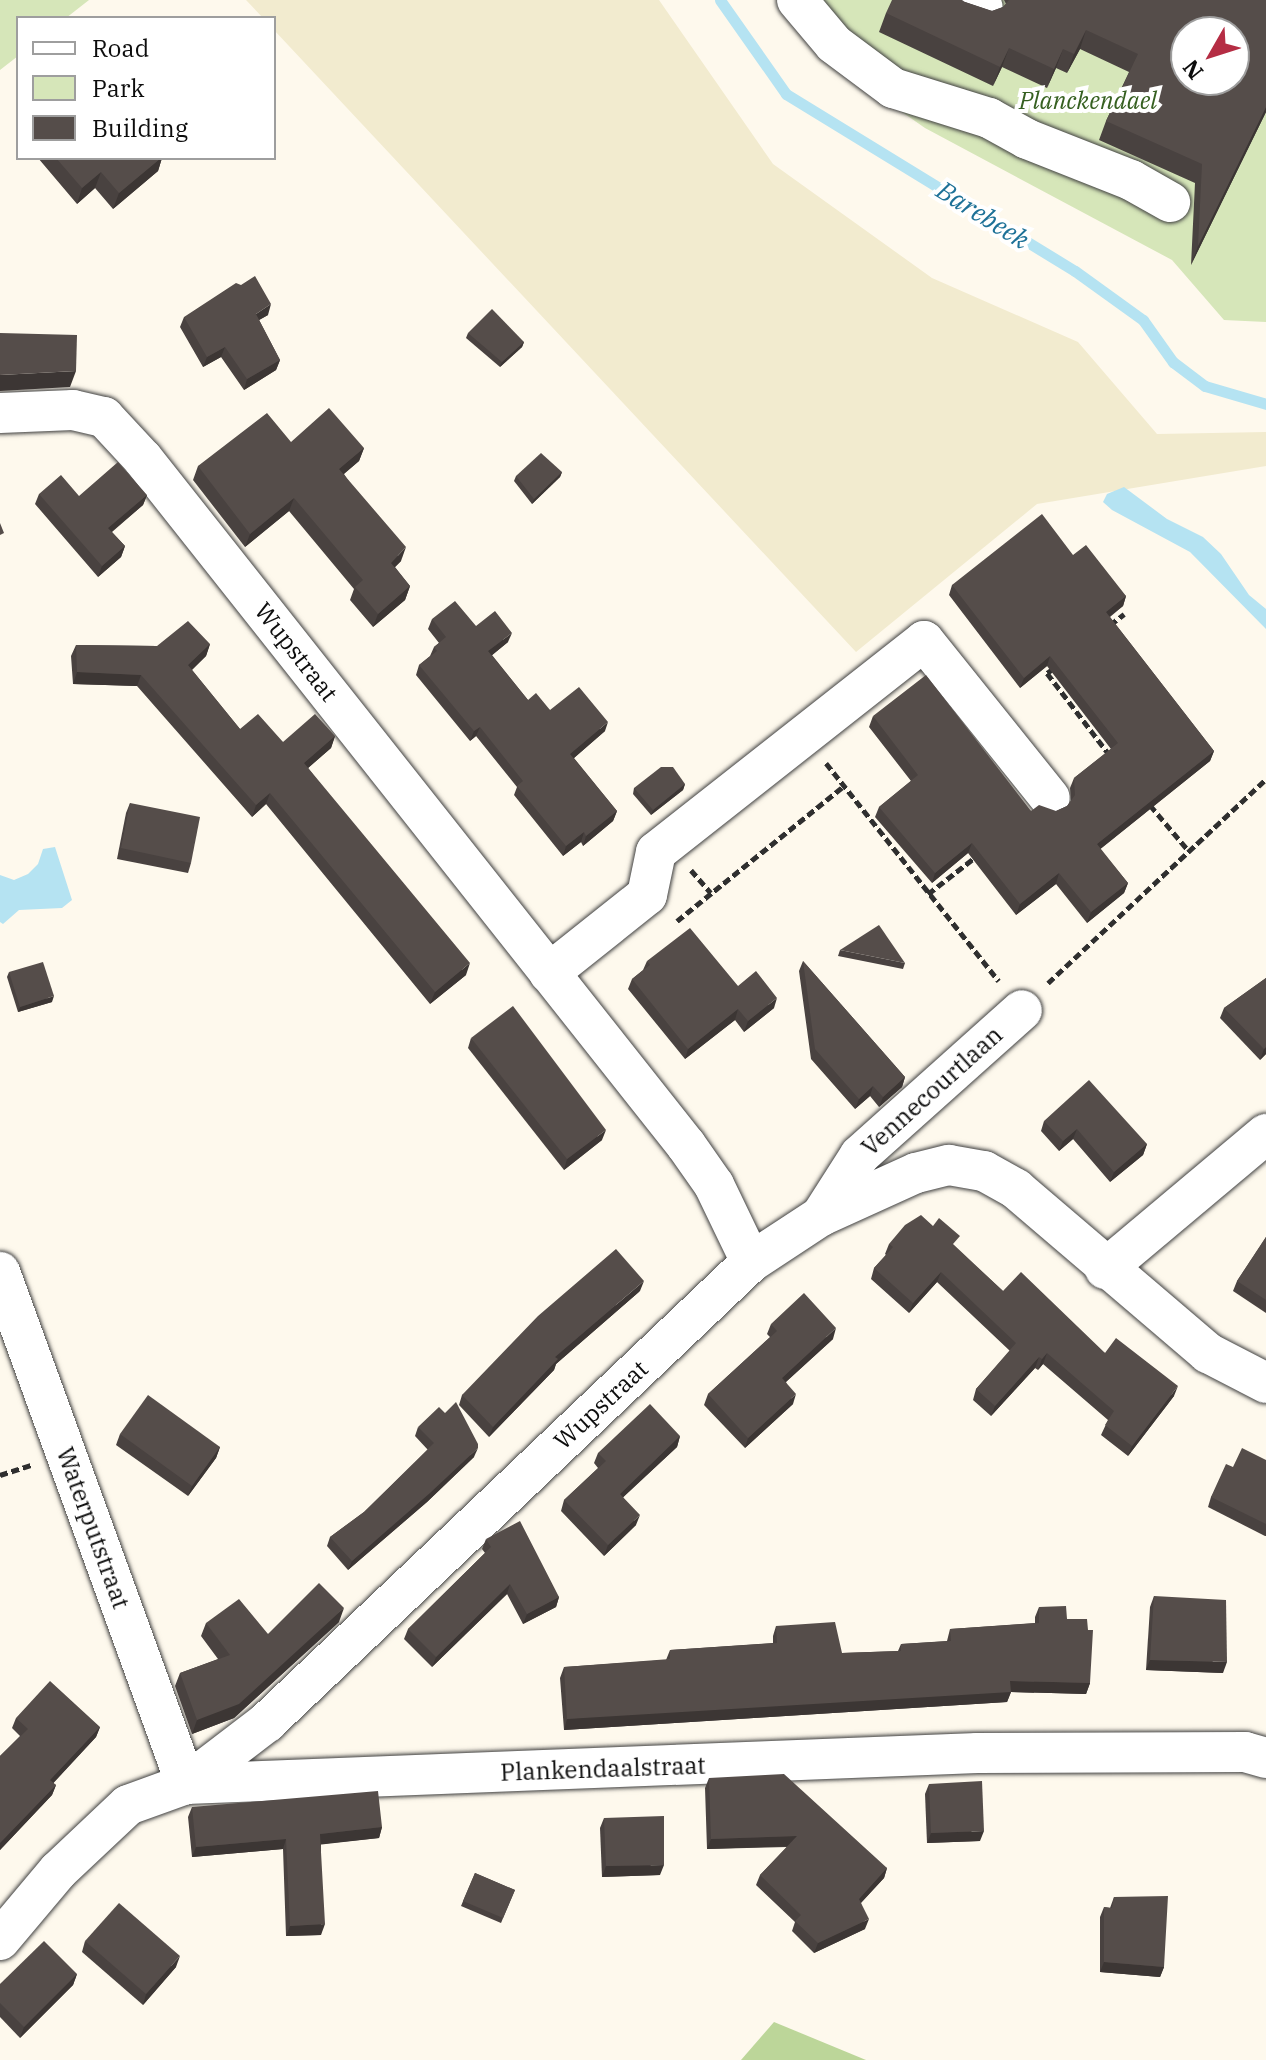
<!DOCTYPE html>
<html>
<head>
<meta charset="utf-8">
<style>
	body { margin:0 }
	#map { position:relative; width:1266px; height:2060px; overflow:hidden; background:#fef9ed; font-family:"IBM Plex Serif",serif }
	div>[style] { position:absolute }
	.farmland>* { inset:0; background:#f2ebcf }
	.green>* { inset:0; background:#d6e6b9 }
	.forest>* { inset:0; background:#bcd699 }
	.water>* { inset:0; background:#b5e3f2 }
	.stream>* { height:11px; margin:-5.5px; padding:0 5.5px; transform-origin:5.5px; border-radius:5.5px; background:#b5e3f2 }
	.path>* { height:5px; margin-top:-2.5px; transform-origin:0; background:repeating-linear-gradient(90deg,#2f2f2f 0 8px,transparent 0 12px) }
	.roads { filter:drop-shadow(0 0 2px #404040) drop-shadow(0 0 2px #404040) }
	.minor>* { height:40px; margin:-20px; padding:0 20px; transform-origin:20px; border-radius:20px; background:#fff }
	.wall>* { inset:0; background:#494240 }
	.shaded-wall>* { inset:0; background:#3c3634 }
	.building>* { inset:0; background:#554d4a }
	span { translate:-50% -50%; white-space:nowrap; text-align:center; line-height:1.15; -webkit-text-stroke:8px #fff; paint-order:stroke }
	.park-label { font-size:24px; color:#366021; font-style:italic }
	.street-label { font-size:24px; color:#0d0d0d }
	.water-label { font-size:26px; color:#1d7197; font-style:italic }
	.legend { position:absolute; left:16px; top:16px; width:260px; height:144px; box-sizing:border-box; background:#fff; border:2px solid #9e9e9e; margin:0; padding:10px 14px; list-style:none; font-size:24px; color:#0d0d0d }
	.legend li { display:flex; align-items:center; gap:16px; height:40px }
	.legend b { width:40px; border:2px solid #9e9e9e }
	.north { position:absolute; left:1170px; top:16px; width:80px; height:80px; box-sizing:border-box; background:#fff; border:2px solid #9e9e9e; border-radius:50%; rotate:231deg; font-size:22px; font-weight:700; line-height:32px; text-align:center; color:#0d0d0d }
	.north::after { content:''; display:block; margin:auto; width:28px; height:36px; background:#b52d44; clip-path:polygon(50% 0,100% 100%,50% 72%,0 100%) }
</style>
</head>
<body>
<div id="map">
	<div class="farmland">
		<div style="clip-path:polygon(246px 0,659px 0,773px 164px,932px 278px,1078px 342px,1157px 434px,1266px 432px,1266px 466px,1037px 504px,856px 652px,274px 30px,274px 18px,263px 18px)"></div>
	</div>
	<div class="green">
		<div style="clip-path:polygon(0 0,89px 0,66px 18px,18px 18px,18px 56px,0 70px)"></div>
		<div style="clip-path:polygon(evenodd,778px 0,1266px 0,1266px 322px,1224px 320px,1172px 260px,925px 128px,827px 60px,778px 0,1186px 32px,1234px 32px,1234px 80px,1186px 80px,1186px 32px)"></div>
	</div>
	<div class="forest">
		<div style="clip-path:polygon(774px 2022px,866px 2060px,741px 2060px)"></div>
	</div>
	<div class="water">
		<div style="clip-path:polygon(1124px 487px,1167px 519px,1203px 537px,1221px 554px,1249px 595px,1266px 609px,1266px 629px,1190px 552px,1112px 510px,1103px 502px,1107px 494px)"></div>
		<div style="clip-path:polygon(55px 847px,72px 900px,62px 908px,19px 910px,3px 924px,0 922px,0 875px,14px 880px,28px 874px,38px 864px,43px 849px)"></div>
	</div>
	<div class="stream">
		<div style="left:720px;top:0;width:115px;rotate:54.9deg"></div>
		<div style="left:786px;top:94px;width:339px;rotate:31.5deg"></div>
		<div style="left:1075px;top:271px;width:84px;rotate:35.8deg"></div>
		<div style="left:1143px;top:320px;width:52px;rotate:54.5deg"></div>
		<div style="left:1173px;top:362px;width:40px;rotate:37deg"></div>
		<div style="left:1205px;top:386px;width:64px;rotate:16.4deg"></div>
	</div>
	<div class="path">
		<div style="left:1110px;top:625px;width:18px;rotate:-38deg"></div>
		<div style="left:1054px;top:668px;width:9px;rotate:144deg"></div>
		<div style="left:1047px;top:673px;width:106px;rotate:52.7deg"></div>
		<div style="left:826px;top:763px;width:278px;rotate:51.6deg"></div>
		<div style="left:1150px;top:805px;width:59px;rotate:49.8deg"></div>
		<div style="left:691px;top:870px;width:30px;rotate:49deg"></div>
		<div style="left:928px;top:894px;width:63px;rotate:-38deg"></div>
		<div style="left:677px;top:921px;width:215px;rotate:-39deg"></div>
		<div style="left:1048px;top:983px;width:299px;rotate:-43.1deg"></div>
		<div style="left:0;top:1475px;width:33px;rotate:-18deg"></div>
	</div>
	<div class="roads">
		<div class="minor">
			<div style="left:797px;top:0;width:57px;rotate:49.9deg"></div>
			<div style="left:834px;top:44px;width:74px;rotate:36.7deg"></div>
			<div style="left:893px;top:88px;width:101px;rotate:17.4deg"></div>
			<div style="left:989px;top:118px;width:43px;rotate:28.9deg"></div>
			<div style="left:1027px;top:139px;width:112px;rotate:21.5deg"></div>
			<div style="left:1131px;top:180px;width:45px;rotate:29.4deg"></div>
			<div style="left:967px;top:0;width:17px;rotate:24deg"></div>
			<div style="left:0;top:413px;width:73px;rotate:-2.4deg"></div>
			<div style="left:73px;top:410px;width:32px;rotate:13deg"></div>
			<div style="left:104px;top:417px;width:57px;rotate:47.1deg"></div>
			<div style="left:143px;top:459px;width:875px;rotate:51.64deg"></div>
			<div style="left:686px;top:1145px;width:49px;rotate:55deg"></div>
			<div style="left:714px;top:1185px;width:85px;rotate:64.3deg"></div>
			<div style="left:549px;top:973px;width:125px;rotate:-38.5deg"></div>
			<div style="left:647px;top:895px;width:44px;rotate:-78.2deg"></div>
			<div style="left:656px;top:852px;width:341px;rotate:-38.2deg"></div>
			<div style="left:924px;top:641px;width:201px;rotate:51.3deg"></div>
			<div style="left:821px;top:1216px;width:72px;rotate:-57.4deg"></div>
			<div style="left:860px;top:1155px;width:217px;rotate:-41.8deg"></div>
			<div style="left:1105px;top:1269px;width:210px;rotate:-40deg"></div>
			<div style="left:0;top:1272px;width:545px;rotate:70.03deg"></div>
			<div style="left:186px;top:1784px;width:102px;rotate:-37.4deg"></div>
			<div style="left:267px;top:1722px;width:668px;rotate:-43.54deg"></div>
			<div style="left:751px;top:1262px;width:84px;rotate:-33.3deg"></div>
			<div style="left:821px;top:1216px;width:104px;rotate:-24.4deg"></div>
			<div style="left:916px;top:1173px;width:34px;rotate:-14deg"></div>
			<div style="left:949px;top:1165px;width:36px;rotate:10deg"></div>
			<div style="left:984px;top:1171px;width:37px;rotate:29deg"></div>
			<div style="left:1016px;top:1189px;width:253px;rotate:40.5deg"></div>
			<div style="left:1208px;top:1353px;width:65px;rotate:27.3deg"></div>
			<div style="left:0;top:1940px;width:90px;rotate:-50deg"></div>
			<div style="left:58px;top:1871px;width:96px;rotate:-43.3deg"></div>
			<div style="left:128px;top:1805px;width:62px;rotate:-19.9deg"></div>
			<div style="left:186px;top:1784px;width:792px;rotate:-2.24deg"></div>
			<div style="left:977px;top:1753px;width:268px;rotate:-0.2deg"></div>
			<div style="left:1245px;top:1752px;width:22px;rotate:16deg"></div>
		</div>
	</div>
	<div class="wall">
		<div style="clip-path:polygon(1004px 0,1266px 0,1266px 112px,1191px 265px,1195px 183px,1099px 140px,1106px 121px,1129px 72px,1080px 49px,1067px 73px,1056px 68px,1047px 88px,1002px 67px,993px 86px,879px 32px,886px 13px,965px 2px,992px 11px,1003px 7px,1006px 4px)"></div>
		<div style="clip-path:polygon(38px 158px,162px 158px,158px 171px,113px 209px,95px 188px,77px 204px)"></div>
		<div style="clip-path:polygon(268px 315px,259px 320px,280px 360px,276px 370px,244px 390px,221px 357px,203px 367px,180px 327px,184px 317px)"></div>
		<div style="clip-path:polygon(468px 333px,524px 342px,522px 347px,500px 367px,466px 338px)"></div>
		<div style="clip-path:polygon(291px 442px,364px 448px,359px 461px,344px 474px,401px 561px,395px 567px,410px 586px,405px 600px,373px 627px,350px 600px,354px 589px,289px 511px,245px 547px,193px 480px,198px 466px)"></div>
		<div style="clip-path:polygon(562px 472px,560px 477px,532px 504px,514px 481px,516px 476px)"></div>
		<div style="clip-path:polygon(39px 494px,79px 496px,147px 495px,143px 505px,112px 532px,125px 546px,121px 557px,98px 577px,35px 504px)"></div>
		<div style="clip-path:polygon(1073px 555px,1126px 596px,1123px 606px,1110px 617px,1214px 751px,1210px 761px,1100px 849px,1128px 883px,1124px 893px,1087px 923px,1056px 884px,1016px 915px,968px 853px,932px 883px,875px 817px,879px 807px,911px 781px,869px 727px,873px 716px,1031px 811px,1056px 811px,1067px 806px,1071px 801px,1070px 788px,1074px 778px,1111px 749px,1047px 666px,1020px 688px,949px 595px,952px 585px)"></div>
		<div style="clip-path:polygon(432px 619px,476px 626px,508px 642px,492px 655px,528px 700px,550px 710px,605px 731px,574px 758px,617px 811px,613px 821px,583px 846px,581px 842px,563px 856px,514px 795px,517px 787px,476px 736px,470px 741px,416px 675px,419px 665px,430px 656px,434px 647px,439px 643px,428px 629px)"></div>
		<div style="clip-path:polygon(210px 644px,206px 656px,192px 670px,240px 729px,283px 742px,335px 736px,331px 748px,308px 768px,466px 975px,430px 1004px,266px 804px,252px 817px,137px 686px,73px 684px,71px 656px,76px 645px,157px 646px)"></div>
		<div style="clip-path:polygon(685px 784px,683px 790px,651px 815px,633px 794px,634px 788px)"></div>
		<div style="clip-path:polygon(130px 803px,191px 863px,188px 873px,117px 859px,126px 813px)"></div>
		<div style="clip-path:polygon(840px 950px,905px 963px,903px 969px,838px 956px)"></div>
		<div style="clip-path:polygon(647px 961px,738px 986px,774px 1008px,744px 1032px,735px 1020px,685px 1059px,628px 989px,632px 979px,643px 970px)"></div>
		<div style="clip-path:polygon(803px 961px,905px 1077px,902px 1087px,879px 1107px,870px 1096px,855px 1109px,811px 1059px,799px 971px)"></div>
		<div style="clip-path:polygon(9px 972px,52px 1002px,18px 1012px,7px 977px)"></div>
		<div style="clip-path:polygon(1266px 978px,1266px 1054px,1260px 1060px,1220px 1018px,1224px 1008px)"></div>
		<div style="clip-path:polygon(471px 1038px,602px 1140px,564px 1170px,468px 1048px)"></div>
		<div style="clip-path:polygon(1044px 1121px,1147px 1144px,1143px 1155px,1110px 1182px,1073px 1139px,1059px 1151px,1041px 1131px)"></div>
		<div style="clip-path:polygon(1266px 1237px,1266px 1313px,1233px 1291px,1237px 1281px)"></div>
		<div style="clip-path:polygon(889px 1244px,955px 1247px,1003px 1291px,1105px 1353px,1174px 1396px,1128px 1456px,1101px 1435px,1108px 1420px,1043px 1364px,1038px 1370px,1035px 1368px,991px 1416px,973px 1400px,976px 1389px,1010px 1351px,937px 1282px,909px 1313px,871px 1279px,874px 1268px,886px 1255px,885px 1254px)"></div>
		<div style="clip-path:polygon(640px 1291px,556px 1364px,554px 1370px,489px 1437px,459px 1405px,462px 1395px)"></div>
		<div style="clip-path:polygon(771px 1324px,833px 1339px,786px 1382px,793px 1404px,745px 1448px,704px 1405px,708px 1394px,770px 1337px,767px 1334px)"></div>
		<div style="clip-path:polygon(418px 1427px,474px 1457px,427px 1502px,348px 1570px,327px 1546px,330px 1537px,364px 1512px,428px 1450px,415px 1436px)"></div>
		<div style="clip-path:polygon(120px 1434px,220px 1447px,216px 1458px,188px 1496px,116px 1445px)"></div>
		<div style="clip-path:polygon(680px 1436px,677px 1447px,623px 1497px,636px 1525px,604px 1556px,561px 1511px,564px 1500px,598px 1468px,594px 1463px,598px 1453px)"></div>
		<div style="clip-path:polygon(1266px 1460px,1266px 1536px,1265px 1536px,1208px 1507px,1211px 1497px,1233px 1467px)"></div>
		<div style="clip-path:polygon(486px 1539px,559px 1597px,556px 1607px,523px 1624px,507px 1594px,432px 1667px,404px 1639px,408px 1629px,485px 1553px,482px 1549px)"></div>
		<div style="clip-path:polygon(1154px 1596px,1223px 1673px,1146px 1670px,1150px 1607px)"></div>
		<div style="clip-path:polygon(1039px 1607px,1067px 1619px,1090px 1683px,1086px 1694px,1011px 1692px,1007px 1702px,564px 1730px,560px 1678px,564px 1667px,666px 1660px,670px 1650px,773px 1643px,773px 1636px,776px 1626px,842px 1653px,898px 1651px,901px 1644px,947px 1641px,950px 1629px,1035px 1623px,1035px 1617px)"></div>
		<div style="clip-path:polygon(339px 1622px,234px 1718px,192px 1734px,175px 1686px,180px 1673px,218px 1659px,201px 1636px,206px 1623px,268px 1634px)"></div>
		<div style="clip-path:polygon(16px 1718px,100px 1727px,96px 1737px,53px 1783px,56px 1785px,52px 1795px,0 1850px,0 1756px,20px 1736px,12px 1728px)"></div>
		<div style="clip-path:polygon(709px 1778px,887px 1868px,884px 1878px,861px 1903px,865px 1929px,814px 1953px,792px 1931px,795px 1922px,756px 1885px,760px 1875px,787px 1847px,707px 1849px,705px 1788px)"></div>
		<div style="clip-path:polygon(929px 1784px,980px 1841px,927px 1843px,925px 1794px)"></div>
		<div style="clip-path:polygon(192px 1807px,382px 1827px,379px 1838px,321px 1844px,321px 1935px,286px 1936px,283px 1849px,192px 1857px,188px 1817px)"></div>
		<div style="clip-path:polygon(604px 1818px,660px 1875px,602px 1877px,600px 1828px)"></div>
		<div style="clip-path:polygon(475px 1873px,515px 1890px,501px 1923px,461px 1906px)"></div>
		<div style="clip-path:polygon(1114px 1897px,1164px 1967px,1160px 1977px,1100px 1972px,1100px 1917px,1104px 1907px,1110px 1908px)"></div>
		<div style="clip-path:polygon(85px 1941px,176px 1967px,143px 2005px,82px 1952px)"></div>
		<div style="clip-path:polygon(77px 1974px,73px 1985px,20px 2038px,0 2017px,0 1984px)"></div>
	</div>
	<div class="shaded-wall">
		<div style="clip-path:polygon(1086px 30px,1080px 49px,1067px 73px,1074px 54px)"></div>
		<div style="clip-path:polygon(1009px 48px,1002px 67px,993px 86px,1000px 67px)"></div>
		<div style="clip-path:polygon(1063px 49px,1056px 68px,1047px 88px,1054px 69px)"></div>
		<div style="clip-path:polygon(1266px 107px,1266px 112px,1191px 265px,1198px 246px)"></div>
		<div style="clip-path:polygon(161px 158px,162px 158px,158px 171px,113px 209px,119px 193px)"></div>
		<div style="clip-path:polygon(101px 172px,95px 188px,77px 204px,82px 188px)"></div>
		<div style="clip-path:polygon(271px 304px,268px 315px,252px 324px,256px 314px)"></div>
		<div style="clip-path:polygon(524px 342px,522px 347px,500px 367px,502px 362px)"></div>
		<div style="clip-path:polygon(225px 347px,221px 357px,203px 367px,207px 357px)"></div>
		<div style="clip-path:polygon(280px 360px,276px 370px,244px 390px,247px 379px)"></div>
		<div style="clip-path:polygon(76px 371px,70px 387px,0 391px,0 375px)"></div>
		<div style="clip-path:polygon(364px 448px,359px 461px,334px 482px,339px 469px)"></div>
		<div style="clip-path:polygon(562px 472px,560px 477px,532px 504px,534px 499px)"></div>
		<div style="clip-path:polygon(147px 495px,143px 505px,104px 538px,108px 528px)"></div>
		<div style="clip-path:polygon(294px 498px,289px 511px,245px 547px,250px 534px)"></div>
		<div style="clip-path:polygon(125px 546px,121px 557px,98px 577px,102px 566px)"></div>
		<div style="clip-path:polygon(406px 547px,401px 561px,386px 576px,391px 563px)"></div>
		<div style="clip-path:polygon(410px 586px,405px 600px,373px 627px,378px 614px)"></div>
		<div style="clip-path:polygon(1126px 596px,1123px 606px,1102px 622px,1106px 612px)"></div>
		<div style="clip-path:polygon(512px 633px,508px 642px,485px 661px,488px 651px)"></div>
		<div style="clip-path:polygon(210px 644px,206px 656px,184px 677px,188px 665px)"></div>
		<div style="clip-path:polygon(1050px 656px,1047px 666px,1020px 688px,1024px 678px)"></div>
		<div style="clip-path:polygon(77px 672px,141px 675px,137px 686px,73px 684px)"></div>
		<div style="clip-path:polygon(608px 722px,605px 731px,567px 764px,570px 754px)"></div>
		<div style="clip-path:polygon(480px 727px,476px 736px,470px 741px,474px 731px)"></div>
		<div style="clip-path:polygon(335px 736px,331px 748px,300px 775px,304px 763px)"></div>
		<div style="clip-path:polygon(1214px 751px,1210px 761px,1093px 855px,1097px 844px)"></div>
		<div style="clip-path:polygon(685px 784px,683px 790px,651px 815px,653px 810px)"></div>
		<div style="clip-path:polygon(270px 793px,266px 804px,252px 817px,256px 805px)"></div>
		<div style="clip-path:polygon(617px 811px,613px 821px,583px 846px,586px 836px)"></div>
		<div style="clip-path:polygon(584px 832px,581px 842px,563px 856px,566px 846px)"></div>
		<div style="clip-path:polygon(972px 843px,968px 853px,932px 883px,935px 873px)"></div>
		<div style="clip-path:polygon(1059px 873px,1056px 884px,1016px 915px,1020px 904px)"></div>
		<div style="clip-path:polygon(1128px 883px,1124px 893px,1087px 923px,1091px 912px)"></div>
		<div style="clip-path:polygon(470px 963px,466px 975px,430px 1004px,435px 992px)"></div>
		<div style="clip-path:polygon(54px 996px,52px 1002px,18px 1012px,20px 1007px)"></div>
		<div style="clip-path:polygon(777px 998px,774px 1008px,744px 1032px,748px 1021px)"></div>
		<div style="clip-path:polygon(738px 1009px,735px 1020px,685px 1059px,688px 1049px)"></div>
		<div style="clip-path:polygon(1266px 1047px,1266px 1054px,1260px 1060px,1264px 1049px)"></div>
		<div style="clip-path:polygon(905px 1077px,902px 1087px,879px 1107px,883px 1097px)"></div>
		<div style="clip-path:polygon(873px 1086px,870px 1096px,855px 1109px,859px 1099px)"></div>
		<div style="clip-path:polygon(1077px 1129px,1073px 1139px,1059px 1151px,1063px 1141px)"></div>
		<div style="clip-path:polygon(606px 1130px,602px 1140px,564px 1170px,567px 1159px)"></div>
		<div style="clip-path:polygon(1147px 1144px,1143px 1155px,1110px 1182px,1114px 1172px)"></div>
		<div style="clip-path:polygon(941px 1272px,937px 1282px,909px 1313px,913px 1303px)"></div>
		<div style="clip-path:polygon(644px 1281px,640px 1291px,556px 1364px,554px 1370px,489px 1437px,493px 1427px,555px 1357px)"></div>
		<div style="clip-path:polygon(836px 1328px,833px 1339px,778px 1389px,782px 1378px)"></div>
		<div style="clip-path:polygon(1047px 1353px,1043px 1364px,1038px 1370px,1042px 1359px)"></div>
		<div style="clip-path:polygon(1039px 1357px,1035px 1368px,991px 1416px,995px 1406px)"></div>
		<div style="clip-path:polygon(1178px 1386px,1174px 1396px,1128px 1456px,1132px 1446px)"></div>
		<div style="clip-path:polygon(796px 1394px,793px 1404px,745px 1448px,748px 1438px)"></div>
		<div style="clip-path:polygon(680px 1436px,677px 1447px,616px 1504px,620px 1494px)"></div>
		<div style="clip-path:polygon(220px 1447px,216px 1458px,188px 1496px,192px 1486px)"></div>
		<div style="clip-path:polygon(478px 1448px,474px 1457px,427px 1502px,348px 1570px,352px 1561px)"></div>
		<div style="clip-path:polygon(640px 1515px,636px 1525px,604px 1556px,608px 1545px)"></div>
		<div style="clip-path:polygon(510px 1584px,507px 1594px,432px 1667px,436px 1657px)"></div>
		<div style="clip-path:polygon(559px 1597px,556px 1607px,523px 1624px,527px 1614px)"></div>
		<div style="clip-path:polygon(344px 1608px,339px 1622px,234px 1718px,192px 1734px,197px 1720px)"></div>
		<div style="clip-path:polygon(1150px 1660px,1227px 1662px,1223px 1673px,1146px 1670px)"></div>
		<div style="clip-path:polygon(1010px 1681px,1090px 1683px,1086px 1694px,1011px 1692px,1007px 1702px,564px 1730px,567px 1719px)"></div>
		<div style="clip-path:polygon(100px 1727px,96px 1737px,47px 1790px,50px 1780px)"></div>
		<div style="clip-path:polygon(56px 1785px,52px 1795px,0 1850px,0 1843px)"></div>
		<div style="clip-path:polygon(382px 1827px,379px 1838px,317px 1845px,320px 1834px)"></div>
		<div style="clip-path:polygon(984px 1831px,980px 1841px,927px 1843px,931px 1833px)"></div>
		<div style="clip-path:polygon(797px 1836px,793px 1846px,707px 1849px,711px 1839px)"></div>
		<div style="clip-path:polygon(286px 1839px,283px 1849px,192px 1857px,196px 1847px)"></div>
		<div style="clip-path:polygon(664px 1865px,660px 1875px,602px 1877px,606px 1866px)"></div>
		<div style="clip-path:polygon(887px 1868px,884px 1878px,855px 1909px,859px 1899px)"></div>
		<div style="clip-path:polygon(869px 1919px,865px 1929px,814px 1953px,818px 1943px)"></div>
		<div style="clip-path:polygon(325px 1924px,321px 1935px,286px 1936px,290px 1926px)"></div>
		<div style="clip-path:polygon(180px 1956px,176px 1967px,143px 2005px,146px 1994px)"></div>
		<div style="clip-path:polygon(1104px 1962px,1164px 1967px,1160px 1977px,1100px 1972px)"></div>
		<div style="clip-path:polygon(77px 1974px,73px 1985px,20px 2038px,24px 2027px)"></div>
	</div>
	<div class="building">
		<div style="clip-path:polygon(evenodd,892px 0,962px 0,965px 2px,992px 11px,1003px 7px,1009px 0,1266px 0,1266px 107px,1198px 246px,1202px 164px,1106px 121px,1138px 54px,1086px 30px,1074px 54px,1063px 49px,1054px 69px,1009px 48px,1000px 67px,886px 13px,892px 0,1186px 32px,1234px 32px,1234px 80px,1186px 80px,1186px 32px)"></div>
		<div style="clip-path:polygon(56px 158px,161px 158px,119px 193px,101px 172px,82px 188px)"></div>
		<div style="clip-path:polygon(255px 276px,271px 304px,256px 314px,280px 360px,247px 379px,225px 347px,207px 357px,184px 317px,236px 283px,241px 285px)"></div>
		<div style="clip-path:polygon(492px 309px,524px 342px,502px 362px,468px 333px)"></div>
		<div style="clip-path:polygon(0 333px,77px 335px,76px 371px,0 375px)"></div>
		<div style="clip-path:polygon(329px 408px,364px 448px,339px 469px,406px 547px,391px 563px,410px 586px,378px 614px,355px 587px,363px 580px,294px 498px,250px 534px,198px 466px,267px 413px,291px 442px)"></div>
		<div style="clip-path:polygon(541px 453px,562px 472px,534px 499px,516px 476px)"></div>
		<div style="clip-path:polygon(118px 462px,147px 495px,108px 528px,125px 546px,102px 566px,39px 494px,61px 475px,79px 496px)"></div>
		<div style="clip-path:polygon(1042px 514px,1073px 555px,1086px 545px,1126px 596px,1106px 612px,1214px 751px,1097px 844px,1128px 883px,1091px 912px,1059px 873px,1020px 904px,972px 843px,935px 873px,879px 807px,918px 775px,873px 716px,926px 675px,1031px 811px,1039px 805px,1056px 811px,1067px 806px,1075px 795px,1074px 778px,1118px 743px,1050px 656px,1024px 678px,952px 585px)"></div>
		<div style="clip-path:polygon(0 523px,4px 533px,0 535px)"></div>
		<div style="clip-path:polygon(455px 601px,476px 626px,495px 611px,512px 633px,488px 651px,528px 700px,536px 693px,550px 710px,579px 687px,608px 722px,570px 754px,617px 811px,586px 836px,584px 832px,566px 846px,517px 786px,523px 781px,480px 727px,474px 731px,419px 665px,437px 651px,434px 647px,446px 637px,432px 619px)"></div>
		<div style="clip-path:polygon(188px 621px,210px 644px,188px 665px,240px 729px,258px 714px,283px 742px,315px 714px,335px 736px,304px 763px,470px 963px,435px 992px,270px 793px,256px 805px,141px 675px,77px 672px,76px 645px,157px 646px)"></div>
		<div style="clip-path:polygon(661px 767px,673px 767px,685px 784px,653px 810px,634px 788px)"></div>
		<div style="clip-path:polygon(130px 803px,200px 817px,191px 863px,121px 848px)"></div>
		<div style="clip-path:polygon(879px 925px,905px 963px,840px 950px)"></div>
		<div style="clip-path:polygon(690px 928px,738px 986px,756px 971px,777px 998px,748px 1021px,738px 1009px,688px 1049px,632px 979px,650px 965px,647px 961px)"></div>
		<div style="clip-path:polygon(803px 961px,905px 1077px,883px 1097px,873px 1086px,859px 1099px,815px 1049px)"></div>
		<div style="clip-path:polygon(43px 962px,54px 996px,20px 1007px,9px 972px)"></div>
		<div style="clip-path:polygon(1266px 978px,1266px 1047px,1264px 1049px,1224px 1008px)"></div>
		<div style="clip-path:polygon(513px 1006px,606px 1130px,567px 1159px,471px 1038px)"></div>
		<div style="clip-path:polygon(1089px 1080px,1147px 1144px,1114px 1172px,1077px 1129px,1063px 1141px,1044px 1121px)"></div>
		<div style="clip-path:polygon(921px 1215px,933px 1226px,939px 1218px,960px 1236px,953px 1244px,1003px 1291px,1021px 1272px,1105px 1353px,1116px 1338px,1178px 1386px,1132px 1446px,1105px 1425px,1114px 1411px,1047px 1353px,1042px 1359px,1039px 1357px,995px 1406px,976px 1389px,1016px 1343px,941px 1272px,913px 1303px,874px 1268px,893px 1247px,889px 1244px,905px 1225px)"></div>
		<div style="clip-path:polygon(1266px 1237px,1266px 1300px,1237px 1281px)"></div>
		<div style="clip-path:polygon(616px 1249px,644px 1281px,555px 1357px,558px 1359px,493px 1427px,462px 1395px,538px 1316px)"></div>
		<div style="clip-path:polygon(804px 1293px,836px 1328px,782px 1378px,796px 1394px,748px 1438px,708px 1394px,777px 1331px,771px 1324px)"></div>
		<div style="clip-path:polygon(148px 1395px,220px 1447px,192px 1486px,120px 1434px)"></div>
		<div style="clip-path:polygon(456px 1402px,478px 1444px,478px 1448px,430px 1493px,352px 1561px,330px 1537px,364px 1512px,434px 1443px,418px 1427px,439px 1407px,445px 1413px)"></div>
		<div style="clip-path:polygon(650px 1404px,680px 1436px,620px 1494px,640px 1515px,608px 1545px,564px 1500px,606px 1461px,598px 1453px)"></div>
		<div style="clip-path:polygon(1242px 1448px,1266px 1460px,1266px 1524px,1211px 1497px,1226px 1464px,1233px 1467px)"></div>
		<div style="clip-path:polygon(520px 1521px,559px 1597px,527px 1614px,510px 1584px,436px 1657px,408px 1629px,491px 1547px,486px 1539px)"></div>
		<div style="clip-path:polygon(319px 1583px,344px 1608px,239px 1704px,197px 1720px,180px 1673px,230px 1655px,206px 1623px,239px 1599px,268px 1634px)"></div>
		<div style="clip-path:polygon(1154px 1596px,1226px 1600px,1227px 1662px,1150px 1660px)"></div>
		<div style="clip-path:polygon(1066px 1606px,1067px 1619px,1087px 1619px,1088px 1630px,1093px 1630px,1090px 1683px,1010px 1681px,1011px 1692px,567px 1719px,564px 1667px,670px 1659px,670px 1650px,777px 1643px,776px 1626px,835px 1622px,842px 1653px,901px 1651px,901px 1644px,951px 1641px,950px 1629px,1039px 1623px,1039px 1607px)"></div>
		<div style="clip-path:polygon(50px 1681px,100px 1727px,50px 1780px,56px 1785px,0 1843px,0 1756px,28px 1729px,16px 1718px)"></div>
		<div style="clip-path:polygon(784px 1774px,887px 1868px,859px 1899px,869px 1919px,818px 1943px,795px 1921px,801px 1915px,760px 1875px,797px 1836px,711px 1839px,709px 1778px)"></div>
		<div style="clip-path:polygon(982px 1781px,984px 1831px,931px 1833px,929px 1784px)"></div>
		<div style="clip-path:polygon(378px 1791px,382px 1827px,320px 1834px,325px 1924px,290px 1926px,286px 1839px,196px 1847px,192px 1807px)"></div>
		<div style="clip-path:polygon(664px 1816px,664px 1865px,606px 1866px,604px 1818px)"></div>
		<div style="clip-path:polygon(475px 1873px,515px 1890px,503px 1918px,463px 1901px)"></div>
		<div style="clip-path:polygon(1168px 1896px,1164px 1967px,1104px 1962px,1104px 1907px,1112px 1908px,1114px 1897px)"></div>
		<div style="clip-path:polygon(119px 1903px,180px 1956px,146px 1994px,85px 1941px)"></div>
		<div style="clip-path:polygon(44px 1941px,77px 1974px,24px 2027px,0 2003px,0 1984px)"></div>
	</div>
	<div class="park-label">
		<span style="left:1088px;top:101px">Planckendael</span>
	</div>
	<div class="street-label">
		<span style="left:296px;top:652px;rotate:52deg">Wupstraat</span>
		<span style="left:932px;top:1091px;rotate:-42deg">Vennecourtlaan</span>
		<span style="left:601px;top:1405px;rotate:-43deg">Wupstraat</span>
		<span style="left:93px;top:1528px;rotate:70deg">Waterputstraat</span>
		<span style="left:603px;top:1769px;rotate:-2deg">Plankendaalstraat</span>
	</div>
	<div class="water-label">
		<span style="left:983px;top:215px;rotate:32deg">Barebeek</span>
	</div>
	<ul class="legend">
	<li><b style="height:10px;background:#fff"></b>Road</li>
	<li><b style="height:22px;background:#d6e6b9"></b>Park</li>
	<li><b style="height:22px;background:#554d4a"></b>Building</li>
	</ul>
	<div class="north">N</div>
</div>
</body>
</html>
